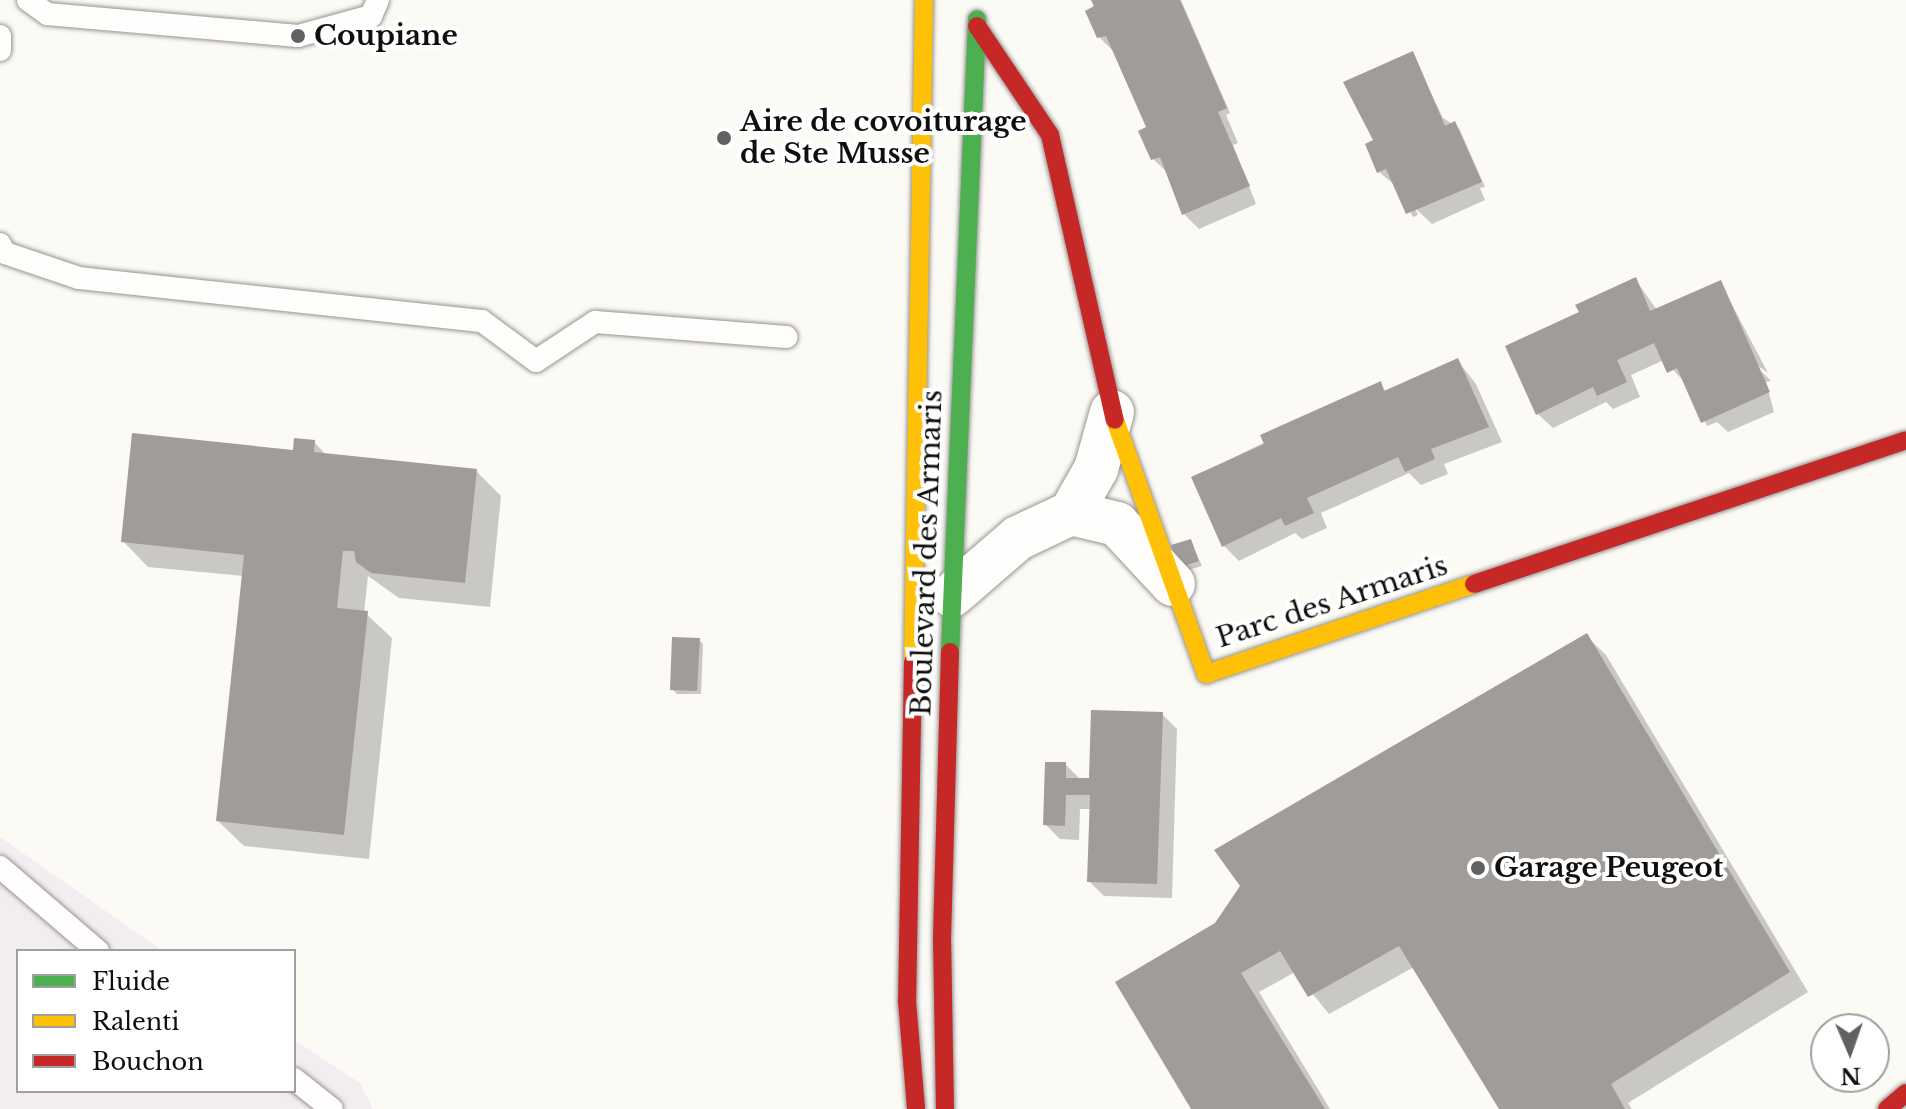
<!DOCTYPE html>
<html>
<head>
<meta charset="utf-8">
<style>
	body { margin:0 }
	#map { position:relative; width:1906px; height:1109px; overflow:hidden; background:#fcfaf4; font-family:"Libre Baskerville",serif }
	div>[style] { position:absolute }
	.industrial>* { inset:0; background:#f3edf1 }
	.shadow>* { inset:0; background:#0003 }
	.building>* { inset:0; background:#a09c99 }
	.roads { filter:drop-shadow(0 0 2px #969592) drop-shadow(0 0 2px #969592) }
	.lane>* { height:22px; margin:-11px; padding:0 11px; transform-origin:11px; border-radius:11px; background:#fffefd }
	.street>* { height:44px; margin:-22px; padding:0 22px; transform-origin:22px; border-radius:22px; background:#fffefd }
	.fast>* { height:18px; margin:-9px; padding:0 9px; transform-origin:9px; border-radius:9px; background:#4caf50 }
	.slow>* { height:18px; margin:-9px; padding:0 9px; transform-origin:9px; border-radius:9px; background:#ffc107 }
	.jam>* { height:18px; margin:-9px; padding:0 9px; transform-origin:9px; border-radius:9px; background:#c62828 }
	.dots>* { width:22px; height:22px; translate:-50% -50%; box-sizing:border-box; border:4px solid #fff; border-radius:50% }
	span { translate:-50% -50%; white-space:nowrap; text-align:center; line-height:1.15; -webkit-text-stroke:8px #fff; paint-order:stroke }
	.poi-label { font-size:28px; color:#0f0f0f; font-weight:700 }
	.left { translate:0 -50%; text-align:left }
	.street-label { font-size:28px; color:#0f0f0f }
	.legend { position:absolute; left:16px; top:949px; width:280px; height:144px; box-sizing:border-box; background:#fff; border:2px solid #9f9f9f; margin:0; padding:10px 14px; list-style:none; font-size:24px; color:#0f0f0f }
	.legend li { display:flex; align-items:center; gap:16px; height:40px }
	.legend b { width:40px; border:2px solid #9f9f9f }
	.north { position:absolute; left:1810px; top:1013px; width:80px; height:80px; box-sizing:border-box; background:#fff; border:2px solid #9f9f9f; border-radius:50%; rotate:178deg; font-size:22px; font-weight:700; line-height:32px; text-align:center; color:#0f0f0f }
	.north::after { content:''; display:block; margin:auto; width:28px; height:36px; background:#62615f; clip-path:polygon(50% 0,100% 100%,50% 72%,0 100%) }
</style>
</head>
<body>
<div id="map">
	<div class="industrial">
		<div style="clip-path:polygon(0 837px,163px 951px,18px 951px,18px 1091px,294px 1091px,294px 1040px,360px 1083px,373px 1109px,0 1109px)"></div>
	</div>
	<div class="shadow">
		<div style="clip-path:polygon(1093px 0,1181px 0,1230px 113px,1226px 115px,1238px 143px,1233px 145px,1256px 204px,1199px 229px,1184px 214px,1169px 174px,1153px 159px,1149px 127px,1114px 52px,1099px 37px)"></div>
		<div style="clip-path:polygon(1412px 54px,1443px 118px,1459px 128px,1485px 187px,1480px 188px,1485px 200px,1432px 224px,1415px 208px,1418px 215px,1413px 217px,1396px 186px,1379px 172px,1375px 140px)"></div>
		<div style="clip-path:polygon(1635px 279px,1657px 310px,1720px 282px,1768px 373px,1750px 360px,1771px 381px,1766px 382px,1774px 412px,1728px 432px,1717px 422px,1707px 426px,1687px 385px,1664px 360px,1631px 375px,1640px 397px,1613px 409px,1606px 402px,1553px 428px,1538px 414px,1562px 323px)"></div>
		<div style="clip-path:polygon(1457px 360px,1476px 384px,1502px 442px,1444px 464px,1448px 474px,1421px 485px,1409px 473px,1321px 513px,1327px 528px,1302px 539px,1295px 533px,1239px 561px,1224px 546px,1193px 478px,1381px 384px,1386px 392px)"></div>
		<div style="clip-path:polygon(314px 442px,327px 456px,476px 471px,501px 496px,490px 607px,399px 598px,368px 576px,364px 612px,392px 638px,369px 859px,244px 846px,218px 821px,244px 576px,148px 567px,123px 541px)"></div>
		<div style="clip-path:polygon(1190px 541px,1202px 566px,1184px 571px)"></div>
		<div style="clip-path:polygon(1586px 636px,1606px 655px,1808px 992px,1628px 1103px,1632px 1109px,1501px 1109px,1414px 967px,1329px 1014px,1295px 972px,1259px 992px,1330px 1109px,1194px 1109px,1216px 925px)"></div>
		<div style="clip-path:polygon(699px 640px,703px 644px,701px 694px,677px 694px,672px 689px)"></div>
		<div style="clip-path:polygon(1162px 714px,1177px 729px,1172px 898px,1104px 896px,1089px 881px,1092px 809px,1080px 809px,1079px 840px,1060px 839px,1045px 824px,1065px 764px,1081px 780px,1091px 780px)"></div>
	</div>
	<div class="building">
		<div style="clip-path:polygon(1091px 0,1180px 0,1227px 108px,1218px 112px,1250px 186px,1182px 215px,1160px 157px,1151px 160px,1138px 131px,1146px 127px,1106px 36px,1097px 38px,1085px 11px,1094px 6px)"></div>
		<div style="clip-path:polygon(1413px 51px,1445px 126px,1455px 121px,1482px 182px,1406px 214px,1386px 169px,1377px 173px,1365px 144px,1373px 140px,1343px 82px)"></div>
		<div style="clip-path:polygon(1636px 277px,1650px 311px,1721px 280px,1770px 392px,1701px 423px,1677px 368px,1667px 373px,1654px 343px,1617px 360px,1627px 382px,1597px 396px,1593px 387px,1536px 415px,1505px 346px,1579px 312px,1575px 305px)"></div>
		<div style="clip-path:polygon(1458px 358px,1489px 427px,1431px 449px,1435px 459px,1405px 472px,1398px 457px,1307px 498px,1314px 513px,1285px 526px,1281px 518px,1222px 547px,1191px 477px,1264px 444px,1260px 435px,1381px 381px,1384px 391px)"></div>
		<div style="clip-path:polygon(132px 433px,293px 450px,294px 438px,315px 440px,314px 452px,477px 469px,465px 583px,371px 573px,356px 562px,354px 551px,343px 551px,337px 608px,368px 611px,344px 835px,216px 821px,244px 555px,121px 542px)"></div>
		<div style="clip-path:polygon(1191px 539px,1199px 561px,1178px 568px,1171px 545px)"></div>
		<div style="clip-path:polygon(1587px 633px,1790px 972px,1611px 1084px,1625px 1109px,1499px 1109px,1399px 946px,1308px 997px,1280px 951px,1241px 973px,1325px 1109px,1191px 1109px,1115px 982px,1215px 923px,1240px 886px,1214px 850px)"></div>
		<div style="clip-path:polygon(672px 637px,700px 638px,697px 691px,670px 690px)"></div>
		<div style="clip-path:polygon(1091px 710px,1163px 712px,1157px 884px,1087px 882px,1090px 795px,1066px 795px,1065px 826px,1043px 825px,1045px 762px,1066px 762px,1066px 778px,1089px 778px)"></div>
	</div>
	<div class="roads">
		<div class="lane">
			<div style="left:28px;top:0;width:24px;rotate:36deg"></div>
			<div style="left:47px;top:14px;width:252px;rotate:5deg"></div>
			<div style="left:298px;top:36px;width:76px;rotate:-15.3deg"></div>
			<div style="left:371px;top:16px;width:17px;rotate:-66deg"></div>
			<div style="left:0;top:36px;width:14px;rotate:90deg"></div>
			<div style="left:0;top:244px;width:10px;rotate:61deg"></div>
			<div style="left:5px;top:253px;width:78px;rotate:18.7deg"></div>
			<div style="left:79px;top:278px;width:405px;rotate:6.1deg"></div>
			<div style="left:482px;top:321px;width:67px;rotate:36.5deg"></div>
			<div style="left:536px;top:361px;width:71px;rotate:-33.5deg"></div>
			<div style="left:595px;top:322px;width:192px;rotate:4.5deg"></div>
			<div style="left:0;top:867px;width:129px;rotate:40.6deg"></div>
			<div style="left:294px;top:1079px;width:48px;rotate:38.3deg"></div>
		</div>
		<div class="street">
			<div style="left:1071px;top:513px;width:51px;rotate:-60.4deg"></div>
			<div style="left:1096px;top:469px;width:59px;rotate:-74.3deg"></div>
			<div style="left:952px;top:595px;width:87px;rotate:-40.8deg"></div>
			<div style="left:1018px;top:538px;width:59px;rotate:-25.3deg"></div>
			<div style="left:1071px;top:513px;width:47px;rotate:13.4deg"></div>
			<div style="left:1117px;top:524px;width:82px;rotate:47deg"></div>
		</div>
		<div class="fast">
			<div style="left:950px;top:652px;width:633px;rotate:-87.55deg"></div>
		</div>
		<div class="slow">
			<div style="left:1115px;top:420px;width:270px;rotate:70.3deg"></div>
			<div style="left:1206px;top:674px;width:283px;rotate:-18.6deg"></div>
			<div style="left:913px;top:662px;width:662px;rotate:-89.05deg"></div>
		</div>
		<div class="jam">
			<div style="left:977px;top:26px;width:131px;rotate:56.2deg"></div>
			<div style="left:1050px;top:135px;width:292px;rotate:77.2deg"></div>
			<div style="left:1474px;top:584px;width:455px;rotate:-18.4deg"></div>
			<div style="left:913px;top:662px;width:339px;rotate:91deg"></div>
			<div style="left:907px;top:1001px;width:108px;rotate:85.2deg"></div>
			<div style="left:945px;top:1109px;width:171px;rotate:-91deg"></div>
			<div style="left:942px;top:938px;width:286px;rotate:-88.4deg"></div>
			<div style="left:1887px;top:1109px;width:25px;rotate:-40deg"></div>
		</div>
	</div>
	<div class="dots">
		<div style="left:298px;top:36px;background:#62615f"></div>
		<div style="left:724px;top:138px;background:#62615f"></div>
		<div style="left:1478px;top:868px;background:#62615f"></div>
	</div>
	<div class="poi-label">
		<span class="left" style="left:314px;top:36px">Coupiane</span>
		<span class="left" style="left:740px;top:138px">Aire de covoiturage<br>de Ste Musse</span>
		<span class="left" style="left:1494px;top:868px">Garage Peugeot</span>
	</div>
	<div class="street-label">
		<span style="left:927px;top:553px;rotate:-88deg">Boulevard des Armaris</span>
		<span style="left:1332px;top:602px;rotate:-18deg">Parc des Armaris</span>
	</div>
	<ul class="legend">
	<li><b style="height:10px;background:#4caf50"></b>Fluide</li>
	<li><b style="height:10px;background:#ffc107"></b>Ralenti</li>
	<li><b style="height:10px;background:#c62828"></b>Bouchon</li>
	</ul>
	<div class="north">N</div>
</div>
</body>
</html>
